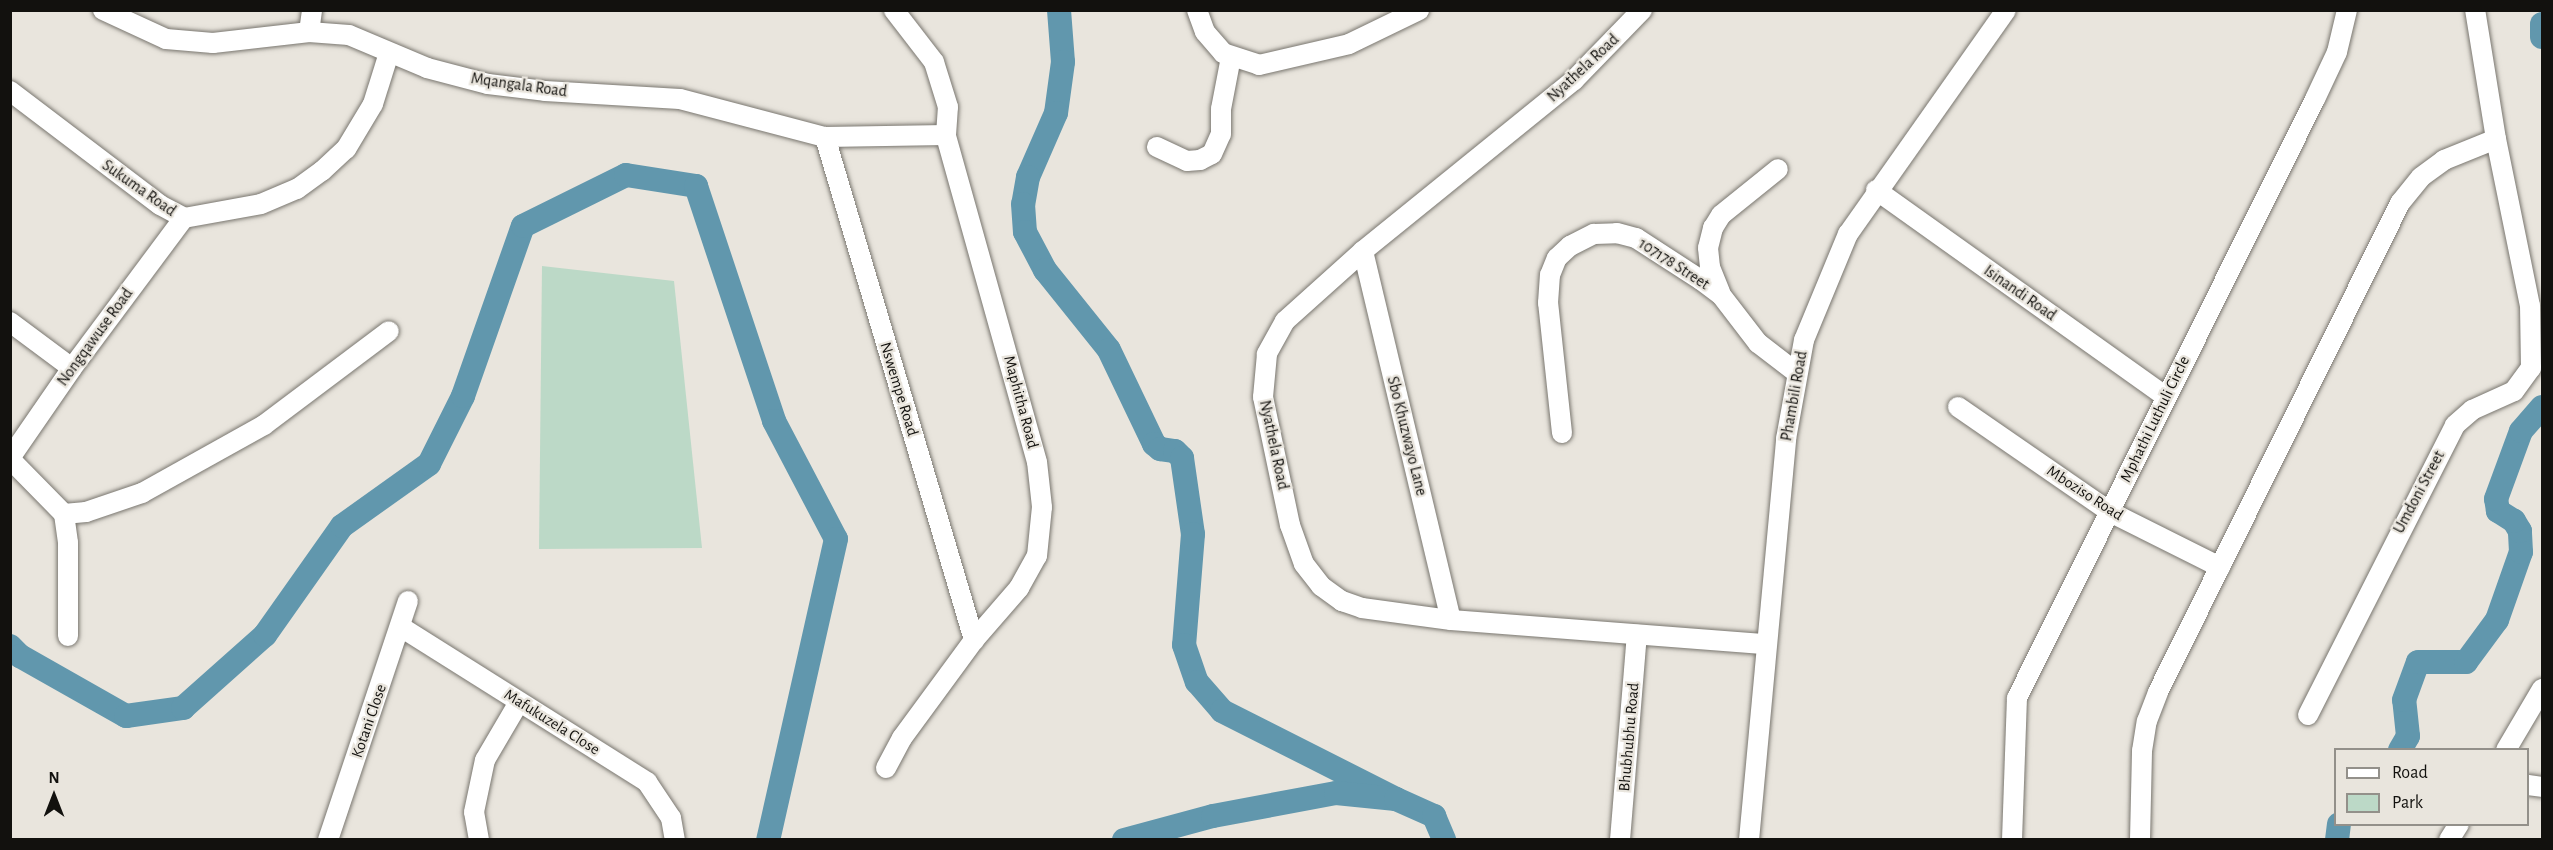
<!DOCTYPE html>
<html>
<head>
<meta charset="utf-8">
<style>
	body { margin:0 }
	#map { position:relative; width:2553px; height:850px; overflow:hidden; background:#e9e5dd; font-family:"Alegreya Sans",sans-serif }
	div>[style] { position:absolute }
	.green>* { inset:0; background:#bcd9c7 }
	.river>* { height:24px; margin:-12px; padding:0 12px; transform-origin:12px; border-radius:12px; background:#6197ad }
	.roads { filter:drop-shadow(0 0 2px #79766f) drop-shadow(0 0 2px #79766f) }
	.minor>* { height:20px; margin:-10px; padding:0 10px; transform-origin:10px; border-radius:10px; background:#fff }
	span { translate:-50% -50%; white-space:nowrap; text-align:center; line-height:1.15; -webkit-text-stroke:4.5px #e9e5dd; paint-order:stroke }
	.street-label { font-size:16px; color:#12110e }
	.frame { position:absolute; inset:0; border:12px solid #12110e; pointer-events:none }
	.legend { position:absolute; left:2334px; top:748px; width:195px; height:78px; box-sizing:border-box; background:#e9e5dd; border:2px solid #93908a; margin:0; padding:8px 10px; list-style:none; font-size:18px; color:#12110e }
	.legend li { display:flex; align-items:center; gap:12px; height:30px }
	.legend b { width:30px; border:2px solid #93908a }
	.north { position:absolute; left:24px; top:766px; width:60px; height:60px; -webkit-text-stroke:4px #e9e5dd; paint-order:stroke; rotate:0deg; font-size:16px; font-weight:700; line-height:24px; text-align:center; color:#12110e }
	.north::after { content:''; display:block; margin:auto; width:21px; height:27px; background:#12110e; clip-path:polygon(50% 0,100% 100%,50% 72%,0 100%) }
</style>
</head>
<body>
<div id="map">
	<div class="green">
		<div style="clip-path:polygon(542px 266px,674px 281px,702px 548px,539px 549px)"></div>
	</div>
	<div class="river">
		<div style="left:1059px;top:10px;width:52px;rotate:85.6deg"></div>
		<div style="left:1063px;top:62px;width:51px;rotate:97.8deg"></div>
		<div style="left:1056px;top:113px;width:70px;rotate:113.6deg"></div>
		<div style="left:1028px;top:177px;width:27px;rotate:100deg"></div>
		<div style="left:1023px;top:204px;width:28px;rotate:86deg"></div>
		<div style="left:1025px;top:232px;width:43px;rotate:62.2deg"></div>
		<div style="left:1045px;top:270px;width:102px;rotate:51.3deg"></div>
		<div style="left:1109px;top:350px;width:104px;rotate:64.4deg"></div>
		<div style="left:1154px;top:444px;width:8px;rotate:40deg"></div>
		<div style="left:1160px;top:449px;width:15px;rotate:8deg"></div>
		<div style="left:1175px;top:451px;width:10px;rotate:45deg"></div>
		<div style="left:1182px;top:458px;width:77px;rotate:81.8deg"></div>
		<div style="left:1193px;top:534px;width:111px;rotate:94.6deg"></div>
		<div style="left:1184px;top:645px;width:39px;rotate:71deg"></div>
		<div style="left:1197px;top:682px;width:38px;rotate:49deg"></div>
		<div style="left:1222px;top:711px;width:195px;rotate:26.8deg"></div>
		<div style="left:2542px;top:24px;width:13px;rotate:90deg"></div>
		<div style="left:10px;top:646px;width:14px;rotate:45deg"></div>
		<div style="left:20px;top:656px;width:122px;rotate:29.5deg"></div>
		<div style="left:126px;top:716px;width:58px;rotate:-8deg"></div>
		<div style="left:183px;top:708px;width:110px;rotate:-41.7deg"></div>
		<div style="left:265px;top:635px;width:133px;rotate:-54.8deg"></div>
		<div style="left:342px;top:526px;width:107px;rotate:-35.5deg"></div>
		<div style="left:429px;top:464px;width:76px;rotate:-63.4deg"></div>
		<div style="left:463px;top:396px;width:180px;rotate:-70.6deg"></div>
		<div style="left:523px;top:226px;width:115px;rotate:-26.3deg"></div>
		<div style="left:626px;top:175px;width:71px;rotate:8.9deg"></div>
		<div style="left:696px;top:186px;width:248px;rotate:71.6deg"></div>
		<div style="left:774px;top:421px;width:133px;rotate:62.3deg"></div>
		<div style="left:836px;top:539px;width:309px;rotate:102.7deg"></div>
		<div style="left:2400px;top:750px;width:16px;rotate:-60deg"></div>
		<div style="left:2408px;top:736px;width:36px;rotate:-96deg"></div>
		<div style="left:2404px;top:700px;width:40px;rotate:-69.8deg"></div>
		<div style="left:2418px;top:662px;width:48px"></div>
		<div style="left:2466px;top:662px;width:52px;rotate:-53.6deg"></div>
		<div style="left:2497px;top:620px;width:72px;rotate:-70.6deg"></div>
		<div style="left:2521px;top:552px;width:21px;rotate:-93deg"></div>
		<div style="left:2520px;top:531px;width:12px;rotate:-121deg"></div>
		<div style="left:2514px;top:521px;width:19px;rotate:-148deg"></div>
		<div style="left:2498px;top:511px;width:12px;rotate:-99deg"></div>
		<div style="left:2496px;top:499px;width:72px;rotate:-69.8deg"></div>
		<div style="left:2521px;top:431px;width:32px;rotate:-49deg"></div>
		<div style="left:1124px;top:840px;width:92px;rotate:-15.1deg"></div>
		<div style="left:1213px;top:816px;width:125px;rotate:-10.6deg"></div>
		<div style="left:1336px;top:793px;width:60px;rotate:5.7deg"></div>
		<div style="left:1396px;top:799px;width:42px;rotate:24.1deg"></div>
		<div style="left:1434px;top:816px;width:26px;rotate:67deg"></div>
		<div style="left:2337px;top:840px;width:16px;rotate:-83deg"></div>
	</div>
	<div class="roads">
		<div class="minor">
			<div style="left:103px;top:10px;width:69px;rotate:24.7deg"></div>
			<div style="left:166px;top:39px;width:47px;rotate:4.9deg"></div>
			<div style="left:213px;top:43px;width:97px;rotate:-6.5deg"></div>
			<div style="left:309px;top:32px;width:40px;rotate:4.3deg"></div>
			<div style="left:349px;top:35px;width:85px;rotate:22.9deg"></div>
			<div style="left:427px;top:68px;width:63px;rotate:14.7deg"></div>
			<div style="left:488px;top:84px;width:57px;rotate:7deg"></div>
			<div style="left:545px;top:91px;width:135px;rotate:3.4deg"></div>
			<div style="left:680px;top:99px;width:150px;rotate:14.7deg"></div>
			<div style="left:825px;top:137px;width:121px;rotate:-0.9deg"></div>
			<div style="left:1197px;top:10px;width:23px;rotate:70deg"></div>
			<div style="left:1205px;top:32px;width:28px;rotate:49deg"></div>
			<div style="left:1223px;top:53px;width:38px;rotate:18deg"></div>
			<div style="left:1259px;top:65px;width:92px;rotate:-13.1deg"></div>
			<div style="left:1349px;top:44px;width:78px;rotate:-25.9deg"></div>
			<div style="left:1642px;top:10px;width:98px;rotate:134.2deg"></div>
			<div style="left:1574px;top:80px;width:272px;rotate:141deg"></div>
			<div style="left:1363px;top:251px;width:105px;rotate:138.1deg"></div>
			<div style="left:1285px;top:321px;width:38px;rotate:119deg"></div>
			<div style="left:1267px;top:354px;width:43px;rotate:95.3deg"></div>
			<div style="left:1263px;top:397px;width:131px;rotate:78.1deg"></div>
			<div style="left:1290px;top:525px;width:41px;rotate:70.3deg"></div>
			<div style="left:1304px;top:564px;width:28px;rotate:52deg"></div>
			<div style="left:1321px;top:586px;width:26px;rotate:36deg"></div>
			<div style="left:1342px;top:601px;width:21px;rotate:19deg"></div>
			<div style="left:1362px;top:608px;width:90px;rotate:7.7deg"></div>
			<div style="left:1451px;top:620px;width:316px;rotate:4.4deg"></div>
			<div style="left:309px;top:32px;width:22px;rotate:-82deg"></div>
			<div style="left:10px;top:91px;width:188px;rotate:37.2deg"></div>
			<div style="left:160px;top:205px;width:27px;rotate:28deg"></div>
			<div style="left:184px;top:218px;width:78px;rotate:-10.3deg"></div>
			<div style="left:261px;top:204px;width:39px;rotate:-23deg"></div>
			<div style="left:297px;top:189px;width:31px;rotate:-36deg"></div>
			<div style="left:322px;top:171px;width:33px;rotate:-43deg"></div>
			<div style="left:346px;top:149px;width:52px;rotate:-59deg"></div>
			<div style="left:373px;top:104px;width:53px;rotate:-72.6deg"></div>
			<div style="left:825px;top:137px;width:525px;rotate:73.5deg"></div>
			<div style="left:1157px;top:147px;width:33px;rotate:25deg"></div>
			<div style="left:1187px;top:161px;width:13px;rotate:-4deg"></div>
			<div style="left:1200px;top:160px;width:13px;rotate:-27deg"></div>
			<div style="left:1212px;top:154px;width:22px;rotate:-66deg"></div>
			<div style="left:1221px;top:134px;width:25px;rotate:-90deg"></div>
			<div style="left:1221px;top:109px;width:53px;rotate:-79.1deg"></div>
			<div style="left:1876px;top:190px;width:355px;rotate:35.5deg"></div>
			<div style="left:1363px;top:251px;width:379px;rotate:76.6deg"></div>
			<div style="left:1720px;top:292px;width:27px;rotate:-112deg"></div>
			<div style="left:1710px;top:267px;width:19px;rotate:-96deg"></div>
			<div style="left:1708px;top:248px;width:21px;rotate:-76deg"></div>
			<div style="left:1713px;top:228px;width:15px;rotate:-58deg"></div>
			<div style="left:1721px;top:215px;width:73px;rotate:-38.9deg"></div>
			<div style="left:10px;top:322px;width:77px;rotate:36.6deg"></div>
			<div style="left:1958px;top:407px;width:185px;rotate:34.6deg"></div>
			<div style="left:2110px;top:512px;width:123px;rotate:26.6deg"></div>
			<div style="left:1562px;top:433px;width:131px;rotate:-96.1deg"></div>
			<div style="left:1548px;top:303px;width:28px;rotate:-86deg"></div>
			<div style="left:1550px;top:275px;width:18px;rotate:-68deg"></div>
			<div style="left:1557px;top:258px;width:18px;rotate:-43deg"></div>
			<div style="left:1570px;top:246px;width:27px;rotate:-27deg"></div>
			<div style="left:1594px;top:234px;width:23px;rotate:-2deg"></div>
			<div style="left:1617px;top:233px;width:20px;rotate:15deg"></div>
			<div style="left:1636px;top:238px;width:77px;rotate:32.9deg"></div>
			<div style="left:1701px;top:280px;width:25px;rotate:37deg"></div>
			<div style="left:1721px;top:295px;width:61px;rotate:52.4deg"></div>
			<div style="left:1758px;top:343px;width:49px;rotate:37.6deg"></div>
			<div style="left:10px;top:458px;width:109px;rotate:-55.4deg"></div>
			<div style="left:72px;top:368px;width:187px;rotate:-53.3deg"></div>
			<div style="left:10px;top:459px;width:77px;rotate:45.5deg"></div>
			<div style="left:64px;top:514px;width:22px;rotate:-5deg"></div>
			<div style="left:86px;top:512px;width:59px;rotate:-18.7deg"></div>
			<div style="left:142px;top:493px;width:140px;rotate:-29.1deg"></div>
			<div style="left:264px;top:425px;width:156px;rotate:-36.9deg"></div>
			<div style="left:64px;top:514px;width:29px;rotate:82deg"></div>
			<div style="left:68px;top:543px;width:93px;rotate:90deg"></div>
			<div style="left:401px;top:627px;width:291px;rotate:32.2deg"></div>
			<div style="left:647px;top:782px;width:43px;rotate:56.3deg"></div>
			<div style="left:671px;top:818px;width:22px;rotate:80deg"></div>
			<div style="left:2308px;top:715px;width:325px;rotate:-63.1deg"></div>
			<div style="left:2455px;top:425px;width:23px;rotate:-41deg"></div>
			<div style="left:2472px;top:410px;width:46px;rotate:-24.3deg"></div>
			<div style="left:2514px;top:391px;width:29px;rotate:-54deg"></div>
			<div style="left:2531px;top:368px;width:62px;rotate:-90.9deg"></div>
			<div style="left:2530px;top:306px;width:170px;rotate:-101.5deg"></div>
			<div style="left:2496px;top:139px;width:131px;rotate:-99.2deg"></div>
			<div style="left:2506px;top:750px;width:71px;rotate:-59.5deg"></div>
			<div style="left:886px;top:768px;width:34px;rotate:-62deg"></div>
			<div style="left:902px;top:738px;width:122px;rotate:-53.7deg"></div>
			<div style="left:974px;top:640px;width:69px;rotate:-49.1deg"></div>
			<div style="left:1019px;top:588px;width:37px;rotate:-61deg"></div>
			<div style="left:1037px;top:556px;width:49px;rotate:-84.2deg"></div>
			<div style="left:1042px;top:507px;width:45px;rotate:-96.3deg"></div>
			<div style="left:1037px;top:462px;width:339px;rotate:-105.6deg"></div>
			<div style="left:946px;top:135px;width:28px;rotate:-86deg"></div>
			<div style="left:948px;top:107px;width:47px;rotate:-107.3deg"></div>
			<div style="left:934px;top:62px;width:66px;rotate:-127.6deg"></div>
			<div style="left:2528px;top:785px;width:14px;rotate:8deg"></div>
			<div style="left:328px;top:840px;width:252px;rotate:-71.5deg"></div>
			<div style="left:479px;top:840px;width:28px;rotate:-100deg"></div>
			<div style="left:474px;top:812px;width:53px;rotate:-78.1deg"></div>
			<div style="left:485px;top:760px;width:67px;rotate:-59.6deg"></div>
			<div style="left:1620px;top:840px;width:206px;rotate:-85.3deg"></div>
			<div style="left:1749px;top:840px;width:403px;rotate:-84.7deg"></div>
			<div style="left:1786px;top:439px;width:101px;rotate:-79.7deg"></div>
			<div style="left:1804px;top:340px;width:115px;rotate:-67.5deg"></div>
			<div style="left:1848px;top:234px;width:274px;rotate:-54.8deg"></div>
			<div style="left:2012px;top:840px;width:142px;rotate:-88deg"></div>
			<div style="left:2017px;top:698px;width:669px;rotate:-63.55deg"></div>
			<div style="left:2315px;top:99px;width:52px;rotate:-64.9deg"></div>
			<div style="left:2337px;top:52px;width:43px;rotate:-76.6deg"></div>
			<div style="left:2140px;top:840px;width:89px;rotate:-88.7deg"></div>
			<div style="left:2142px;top:751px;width:30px;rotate:-81deg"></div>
			<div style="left:2147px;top:721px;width:31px;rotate:-69deg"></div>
			<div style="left:2158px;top:692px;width:546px;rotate:-63.67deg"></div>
			<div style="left:2400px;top:203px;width:33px;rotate:-51deg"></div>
			<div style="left:2421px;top:177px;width:29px;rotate:-36deg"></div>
			<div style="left:2444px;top:160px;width:56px;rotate:-22deg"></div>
			<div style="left:2449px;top:840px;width:19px;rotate:-58deg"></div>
		</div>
	</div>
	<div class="street-label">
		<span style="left:1583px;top:68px;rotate:-43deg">Nyathela Road</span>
		<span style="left:519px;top:85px;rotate:8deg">Mqangala Road</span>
		<span style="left:139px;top:188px;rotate:35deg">Sukuma Road</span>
		<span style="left:1674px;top:264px;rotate:33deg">107178 Street</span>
		<span style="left:2020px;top:293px;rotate:35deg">Isinandi Road</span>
		<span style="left:95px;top:337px;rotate:-54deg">Nongqawuse Road</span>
		<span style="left:899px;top:389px;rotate:73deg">Nswempe Road</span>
		<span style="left:1794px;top:396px;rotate:-80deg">Phambili Road</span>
		<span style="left:1021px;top:402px;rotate:75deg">Maphitha Road</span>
		<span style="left:2155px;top:419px;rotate:-64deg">Mphathi Luthuli Circle</span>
		<span style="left:1407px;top:436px;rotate:76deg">Sbo Khuzwayo Lane</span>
		<span style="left:1274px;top:445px;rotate:78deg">Nyathela Road</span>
		<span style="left:2419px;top:492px;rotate:-62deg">Umdoni Street</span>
		<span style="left:2085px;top:493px;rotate:33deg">Mboziso Road</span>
		<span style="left:369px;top:721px;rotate:-71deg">Kotani Close</span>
		<span style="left:552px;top:722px;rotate:32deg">Mafukuzela Close</span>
		<span style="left:1629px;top:737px;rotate:-85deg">Bhubhubhu Road</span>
	</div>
	<div class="frame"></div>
	<ul class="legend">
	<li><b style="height:8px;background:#fff"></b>Road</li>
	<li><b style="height:16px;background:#bcd9c7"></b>Park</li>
	</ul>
	<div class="north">N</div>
</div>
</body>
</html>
